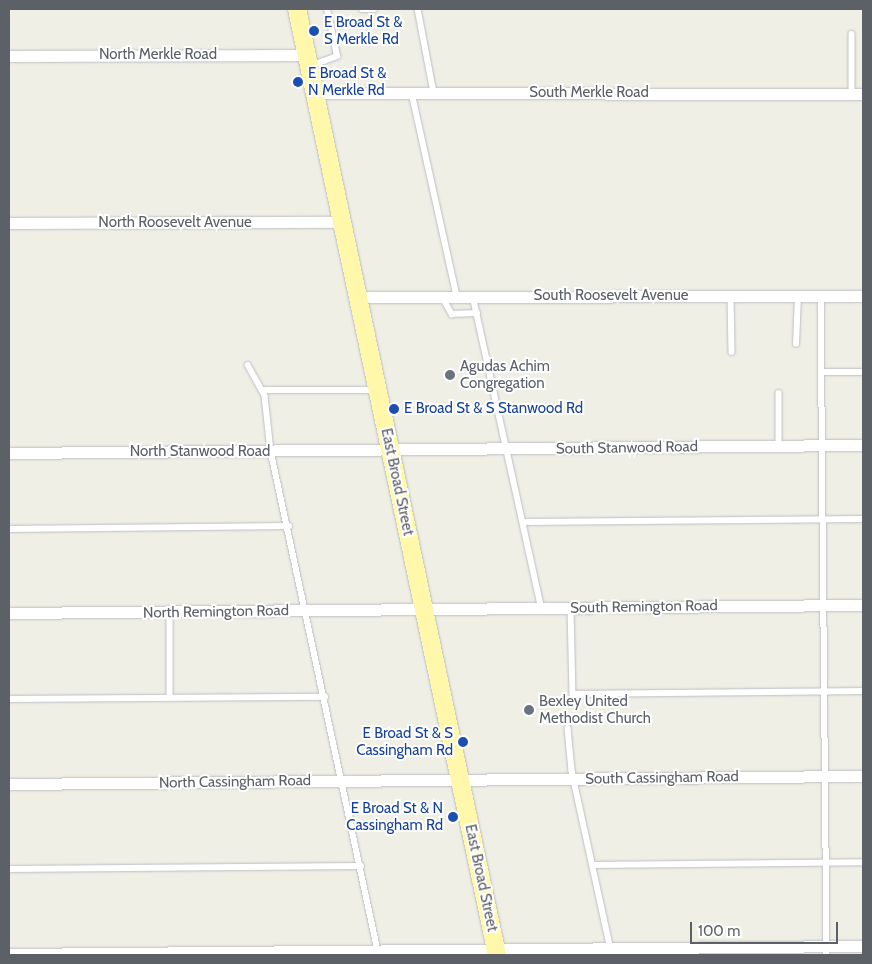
<!DOCTYPE html>
<html>
<head>
<meta charset="utf-8">
<style>
	body { margin:0 }
	#map { position:relative; width:872px; height:964px; overflow:hidden; background:#f0efe5; font-family:Cabin,sans-serif }
	div>[style] { position:absolute }
	.roads { filter:drop-shadow(0 0 1px #bcbec5) drop-shadow(0 0 1px #bcbec5) }
	.service>* { height:5.5px; margin:-2.75px; padding:0 2.75px; transform-origin:2.75px; border-radius:2.75px; background:#fff }
	.minor>* { height:11px; margin:-5.5px; padding:0 5.5px; transform-origin:5.5px; border-radius:5.5px; background:#fff }
	.primary>* { height:18px; margin:-9px; padding:0 9px; transform-origin:9px; border-radius:9px; background:#fff8ab }
	.dots>* { width:14px; height:14px; translate:-50% -50%; box-sizing:border-box; border:2px solid #fff; border-radius:50% }
	span { translate:-50% -50%; white-space:nowrap; text-align:center; line-height:1.15; -webkit-text-stroke:4px #fff; paint-order:stroke }
	.transit-label { font-size:15px; color:#164399 }
	.left { translate:0 -50%; text-align:left }
	.right { translate:-100% -50%; text-align:right }
	.street-label { font-size:15px; color:#5c6067 }
	.worship-label { font-size:15px; color:#5b616d }
	.frame { position:absolute; inset:0; border:10px solid #5c6067; pointer-events:none }
	.scale { position:absolute; left:690px; top:922px; width:148px; height:22px; box-sizing:border-box; border:2px solid #5c6067; border-top:0; padding-left:6px; font-size:15px; line-height:18px; white-space:nowrap; color:#5c6067; -webkit-text-stroke:4px #fff; paint-order:stroke }
</style>
</head>
<body>
<div id="map">
	<div class="roads">
		<div class="service">
			<div style="left:362px;top:9px;width:12px"></div>
			<div style="left:418px;top:9px;width:86px;rotate:79.2deg"></div>
			<div style="left:852px;top:34px;width:60px;rotate:90deg"></div>
			<div style="left:310px;top:66px;width:29px;rotate:-20deg"></div>
			<div style="left:337px;top:56px;width:48px;rotate:-102deg"></div>
			<div style="left:412px;top:93px;width:208px;rotate:77.5deg"></div>
			<div style="left:442px;top:296px;width:21px;rotate:61deg"></div>
			<div style="left:452px;top:314px;width:25px;rotate:-2deg"></div>
			<div style="left:473px;top:296px;width:321px;rotate:77.6deg"></div>
			<div style="left:731px;top:296px;width:56px;rotate:89deg"></div>
			<div style="left:821px;top:296px;width:659px;rotate:89.48deg"></div>
			<div style="left:796px;top:344px;width:48px;rotate:-87.6deg"></div>
			<div style="left:248px;top:365px;width:35px;rotate:61deg"></div>
			<div style="left:265px;top:396px;width:55px;rotate:83.8deg"></div>
			<div style="left:271px;top:451px;width:511px;rotate:77.92deg"></div>
			<div style="left:822px;top:372px;width:41px"></div>
			<div style="left:262px;top:390px;width:113px"></div>
			<div style="left:779px;top:393px;width:53px;rotate:90deg"></div>
			<div style="left:523px;top:522px;width:340px;rotate:-0.5deg"></div>
			<div style="left:9px;top:529px;width:280px;rotate:-0.6deg"></div>
			<div style="left:571px;top:608px;width:86px;rotate:88.7deg"></div>
			<div style="left:573px;top:694px;width:290px;rotate:-0.6deg"></div>
			<div style="left:170px;top:612px;width:85px;rotate:90deg"></div>
			<div style="left:9px;top:699px;width:316px;rotate:-0.4deg"></div>
			<div style="left:568px;top:728px;width:43px;rotate:84.7deg"></div>
			<div style="left:572px;top:771px;width:188px;rotate:77.7deg"></div>
			<div style="left:592px;top:865px;width:271px;rotate:-0.6deg"></div>
			<div style="left:9px;top:869px;width:352px;rotate:-0.5deg"></div>
		</div>
		<div class="minor">
			<div style="left:9px;top:56px;width:297px;rotate:-0.2deg"></div>
			<div style="left:314px;top:93px;width:549px;rotate:0.1deg"></div>
			<div style="left:9px;top:223px;width:333px;rotate:-0.2deg"></div>
			<div style="left:358px;top:297px;width:505px;rotate:-0.11deg"></div>
			<div style="left:9px;top:453px;width:854px;rotate:-0.54deg"></div>
			<div style="left:9px;top:613px;width:854px;rotate:-0.54deg"></div>
			<div style="left:9px;top:784px;width:854px;rotate:-0.54deg"></div>
			<div style="left:9px;top:954px;width:854px;rotate:-0.54deg"></div>
		</div>
		<div class="primary">
			<div style="left:297px;top:9px;width:967px;rotate:78.06deg"></div>
		</div>
	</div>
	<div class="dots">
		<div style="left:314px;top:31px;background:#1a4fb4"></div>
		<div style="left:298px;top:82px;background:#1a4fb4"></div>
		<div style="left:450px;top:375px;background:#6b7280"></div>
		<div style="left:394px;top:409px;background:#1a4fb4"></div>
		<div style="left:529px;top:710px;background:#6b7280"></div>
		<div style="left:463px;top:742px;background:#1a4fb4"></div>
		<div style="left:453px;top:817px;background:#1a4fb4"></div>
	</div>
	<div class="transit-label">
		<span class="left" style="left:324px;top:31px">E Broad St &amp;<br>S Merkle Rd</span>
		<span class="left" style="left:308px;top:82px">E Broad St &amp;<br>N Merkle Rd</span>
		<span class="left" style="left:404px;top:409px">E Broad St &amp; S Stanwood Rd</span>
		<span class="right" style="left:453px;top:742px">E Broad St &amp; S<br>Cassingham Rd</span>
		<span class="right" style="left:443px;top:817px">E Broad St &amp; N<br>Cassingham Rd</span>
	</div>
	<div class="street-label">
		<span style="left:158px;top:55px">North Merkle Road</span>
		<span style="left:589px;top:93px">South Merkle Road</span>
		<span style="left:175px;top:223px">North Roosevelt Avenue</span>
		<span style="left:611px;top:296px">South Roosevelt Avenue</span>
		<span style="left:627px;top:448px;rotate:-1deg">South Stanwood Road</span>
		<span style="left:200px;top:452px">North Stanwood Road</span>
		<span style="left:397px;top:482px;rotate:78deg">East Broad Street</span>
		<span style="left:644px;top:607px;rotate:-1deg">South Remington Road</span>
		<span style="left:216px;top:612px;rotate:-1deg">North Remington Road</span>
		<span style="left:662px;top:778px;rotate:-1deg">South Cassingham Road</span>
		<span style="left:235px;top:782px;rotate:-1deg">North Cassingham Road</span>
		<span style="left:481px;top:878px;rotate:78deg">East Broad Street</span>
	</div>
	<div class="worship-label">
		<span class="left" style="left:460px;top:375px">Agudas Achim<br>Congregation</span>
		<span class="left" style="left:539px;top:710px">Bexley United<br>Methodist Church</span>
	</div>
	<div class="frame"></div>
	<div class="scale">100 m</div>
</div>
</body>
</html>
